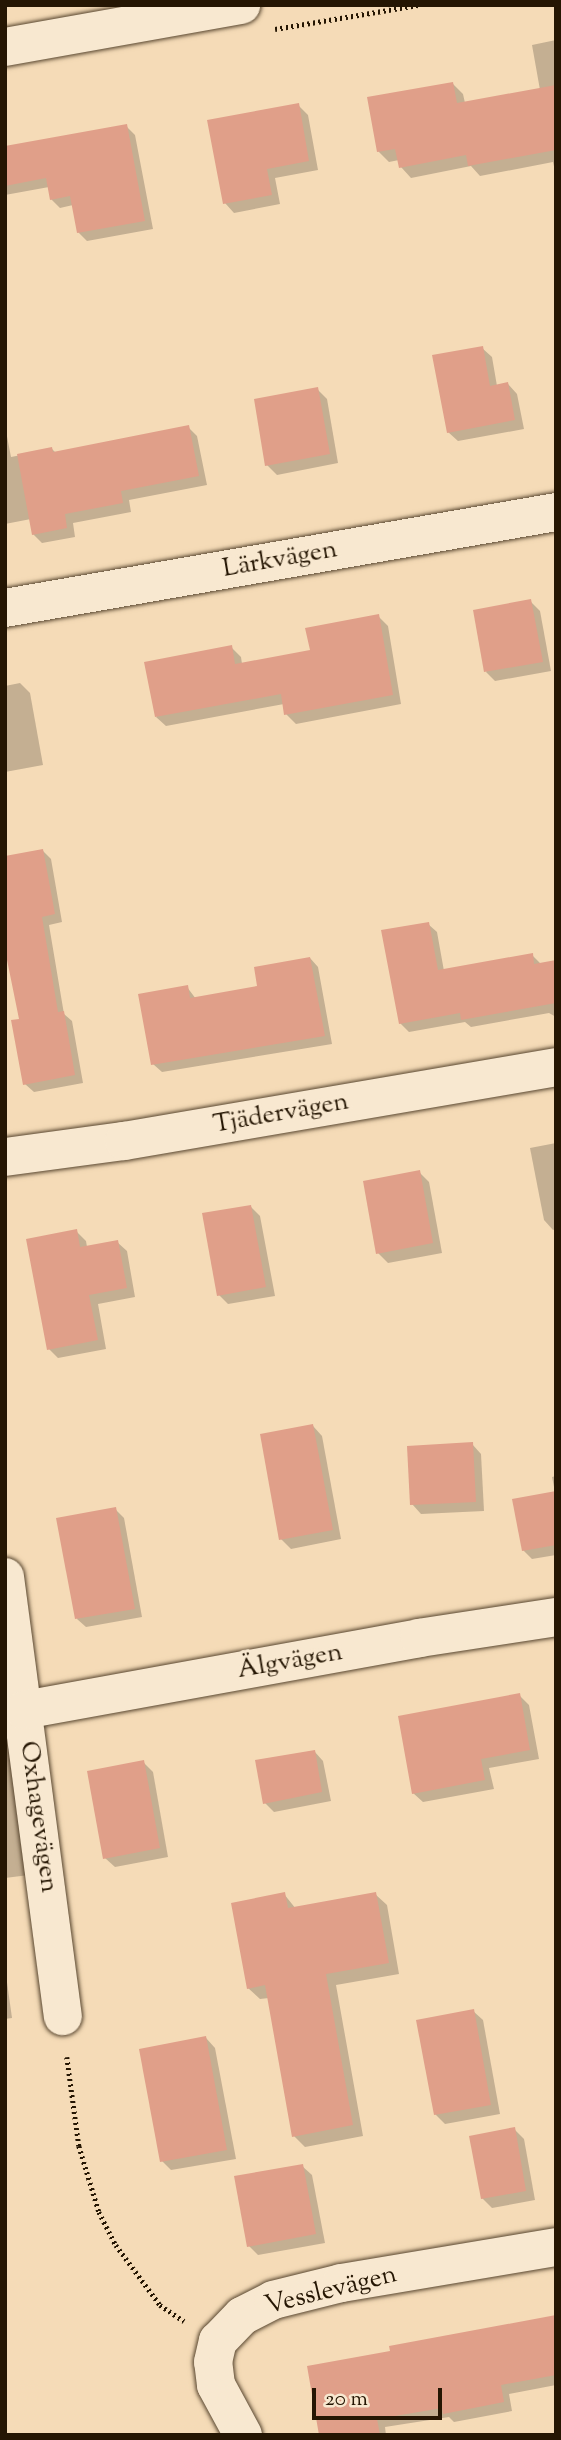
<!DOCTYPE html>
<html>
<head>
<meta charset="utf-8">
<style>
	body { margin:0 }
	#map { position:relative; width:561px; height:2440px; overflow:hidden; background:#f5dbb7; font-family:"Sorts Mill Goudy",serif }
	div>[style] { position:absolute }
	.shadow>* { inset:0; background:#0003 }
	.building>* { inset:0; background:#e09f89 }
	.path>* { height:4.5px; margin-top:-2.25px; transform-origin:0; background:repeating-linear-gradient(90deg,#251603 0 2px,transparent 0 5.5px) }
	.roads { filter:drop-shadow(0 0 2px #594730) drop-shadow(0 0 2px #594730) }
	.minor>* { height:38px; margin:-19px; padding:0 19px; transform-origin:19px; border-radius:19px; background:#f8e8d0 }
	span { translate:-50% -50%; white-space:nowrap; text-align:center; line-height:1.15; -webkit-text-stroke:6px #f8e8d0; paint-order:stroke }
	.street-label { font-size:26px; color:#251603 }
	.frame { position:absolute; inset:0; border:7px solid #251603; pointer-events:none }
	.scale { position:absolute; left:312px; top:2388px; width:130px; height:32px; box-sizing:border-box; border:4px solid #251603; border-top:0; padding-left:9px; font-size:21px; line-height:24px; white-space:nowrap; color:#251603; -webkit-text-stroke:5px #f8e8d0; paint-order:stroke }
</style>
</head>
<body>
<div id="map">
	<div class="shadow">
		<div style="clip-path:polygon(556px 40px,556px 176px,553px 162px,480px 176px,471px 166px,411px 178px,401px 167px,399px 160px,389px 162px,378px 151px,452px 83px,463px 94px,465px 103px,540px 90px,532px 45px)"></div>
		<div style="clip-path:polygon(298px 105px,308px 115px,318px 170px,275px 178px,280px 204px,234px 213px,225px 203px)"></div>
		<div style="clip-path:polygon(126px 126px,135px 135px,153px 229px,87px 241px,78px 232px,73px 205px,60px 208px,51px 199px,49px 187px,5px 195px,5px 148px)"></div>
		<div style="clip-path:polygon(482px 348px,492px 357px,497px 386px,508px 384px,517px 394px,524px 429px,458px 441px,448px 432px)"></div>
		<div style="clip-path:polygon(317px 389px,327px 399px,338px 463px,277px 475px,267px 465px)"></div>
		<div style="clip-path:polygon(5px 426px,11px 457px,52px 449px,57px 454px,188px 427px,197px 436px,207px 485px,129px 500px,131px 512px,73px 523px,75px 537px,42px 543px,33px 534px,31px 519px,5px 524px)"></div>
		<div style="clip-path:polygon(530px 601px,540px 611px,551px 671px,495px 681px,486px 672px)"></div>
		<div style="clip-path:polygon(378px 616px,388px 626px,401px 704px,296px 724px,286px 714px,284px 704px,166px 726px,156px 717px,231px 647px,241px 657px,242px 664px,312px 652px)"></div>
		<div style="clip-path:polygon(20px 683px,30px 693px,43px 765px,5px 772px,5px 686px)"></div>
		<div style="clip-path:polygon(43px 851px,51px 859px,62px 922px,49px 925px,64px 1014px,72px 1021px,83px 1083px,34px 1092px,25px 1084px,21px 1021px)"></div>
		<div style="clip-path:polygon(428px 924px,437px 932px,444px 971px,532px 955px,541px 964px,556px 961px,556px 1017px,549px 1013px,471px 1027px,465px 1022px,409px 1032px,400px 1023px)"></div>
		<div style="clip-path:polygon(310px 958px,318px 967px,332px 1044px,162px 1072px,153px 1064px,187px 987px,196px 999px,259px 987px)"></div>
		<div style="clip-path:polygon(556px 1143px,556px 1229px,553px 1230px,544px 1220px,530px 1148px)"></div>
		<div style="clip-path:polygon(419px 1172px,429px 1182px,442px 1253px,388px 1263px,378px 1253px)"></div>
		<div style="clip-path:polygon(250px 1206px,260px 1216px,275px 1296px,228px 1304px,219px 1295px)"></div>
		<div style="clip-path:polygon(76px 1231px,86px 1241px,87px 1247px,117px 1242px,127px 1251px,135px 1297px,98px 1304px,106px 1349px,58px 1358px,49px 1349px)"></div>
		<div style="clip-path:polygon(313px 1426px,322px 1436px,341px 1539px,291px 1549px,281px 1539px)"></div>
		<div style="clip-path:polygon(472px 1444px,481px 1454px,484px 1511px,421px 1514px,412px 1504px)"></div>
		<div style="clip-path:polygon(556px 1476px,556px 1555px,532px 1559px,523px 1550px,555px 1492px,552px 1477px)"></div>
		<div style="clip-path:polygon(115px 1509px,124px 1518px,142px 1617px,86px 1627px,77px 1619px)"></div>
		<div style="clip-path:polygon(519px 1695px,529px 1705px,539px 1759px,489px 1768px,494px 1789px,423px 1802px,413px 1793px)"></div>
		<div style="clip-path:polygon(5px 1717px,29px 1875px,5px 1878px)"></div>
		<div style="clip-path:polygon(314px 1751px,323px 1761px,331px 1801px,274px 1812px,265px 1803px)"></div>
		<div style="clip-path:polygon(143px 1762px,153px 1772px,168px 1857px,115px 1867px,105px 1858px)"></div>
		<div style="clip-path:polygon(284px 1894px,296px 1909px,375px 1894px,387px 1905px,399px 1974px,336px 1985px,363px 2136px,305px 2147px,294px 2136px,269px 1998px,260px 1999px,248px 1988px)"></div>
		<div style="clip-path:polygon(5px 1968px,12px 2018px,5px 2019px)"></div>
		<div style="clip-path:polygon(473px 2011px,483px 2020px,500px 2114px,445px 2124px,435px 2114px)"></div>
		<div style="clip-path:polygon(206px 2038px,215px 2048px,236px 2159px,171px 2170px,162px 2161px)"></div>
		<div style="clip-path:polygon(514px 2129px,524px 2139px,535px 2200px,492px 2208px,482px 2198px)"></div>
		<div style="clip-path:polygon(302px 2166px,312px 2175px,325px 2243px,258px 2255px,249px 2246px)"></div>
		<div style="clip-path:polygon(556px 2317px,556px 2385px,509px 2394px,512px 2411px,454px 2422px,449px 2417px,385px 2427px,386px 2435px,321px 2435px)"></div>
	</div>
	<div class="building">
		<div style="clip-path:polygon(453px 82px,457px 103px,556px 85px,556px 150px,468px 166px,466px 155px,399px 168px,395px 149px,377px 152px,367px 97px)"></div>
		<div style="clip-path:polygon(299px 103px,309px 161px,267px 169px,272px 195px,223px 204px,207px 120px)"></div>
		<div style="clip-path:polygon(127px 124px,145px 221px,77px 233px,70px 196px,50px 200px,46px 178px,5px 186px,5px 146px)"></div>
		<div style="clip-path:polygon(483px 346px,490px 386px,508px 382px,515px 420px,447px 433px,432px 355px)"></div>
		<div style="clip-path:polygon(318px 387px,330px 454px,265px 466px,254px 399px)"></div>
		<div style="clip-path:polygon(189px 425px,199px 476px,121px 491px,123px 503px,65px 514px,67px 528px,32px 535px,17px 454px,52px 447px,53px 452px)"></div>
		<div style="clip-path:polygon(531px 599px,543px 662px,484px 672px,473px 610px)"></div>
		<div style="clip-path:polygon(379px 614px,393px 695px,284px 715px,281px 694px,155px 717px,144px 662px,232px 645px,235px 664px,310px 650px,305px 628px)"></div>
		<div style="clip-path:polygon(43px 849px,55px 914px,42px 917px,58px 1012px,64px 1011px,75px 1075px,23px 1085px,11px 1020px,19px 1019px,5px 950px,5px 856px)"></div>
		<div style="clip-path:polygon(429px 922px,438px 970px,533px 953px,534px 964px,556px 960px,556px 1003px,461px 1020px,460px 1013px,399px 1024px,381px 930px)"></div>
		<div style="clip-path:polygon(310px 957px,325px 1036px,151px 1065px,138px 994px,188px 985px,190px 998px,257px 986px,254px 967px)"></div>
		<div style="clip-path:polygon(420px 1170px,433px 1243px,376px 1254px,363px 1181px)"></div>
		<div style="clip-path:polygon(251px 1205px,266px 1287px,217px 1296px,202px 1213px)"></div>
		<div style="clip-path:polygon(77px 1229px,80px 1247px,118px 1240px,127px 1288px,89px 1295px,98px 1340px,47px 1350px,26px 1239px)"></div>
		<div style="clip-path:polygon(313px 1424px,333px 1530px,279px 1540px,260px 1434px)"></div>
		<div style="clip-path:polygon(473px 1442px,476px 1502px,410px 1505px,407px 1446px)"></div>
		<div style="clip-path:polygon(556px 1491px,556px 1545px,522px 1551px,512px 1499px)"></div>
		<div style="clip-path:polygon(116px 1507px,135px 1609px,75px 1619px,56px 1518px)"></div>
		<div style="clip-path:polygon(520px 1693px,530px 1750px,481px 1759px,485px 1780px,412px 1794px,398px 1716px)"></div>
		<div style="clip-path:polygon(315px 1750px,322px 1792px,263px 1804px,255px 1760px)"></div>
		<div style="clip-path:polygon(144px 1760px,160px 1848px,103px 1859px,87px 1771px)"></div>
		<div style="clip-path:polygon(285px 1892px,288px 1908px,376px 1892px,389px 1963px,326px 1974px,353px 2125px,292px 2137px,265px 1985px,247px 1989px,231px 1903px)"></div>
		<div style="clip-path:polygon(474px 2009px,491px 2105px,434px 2115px,416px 2020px)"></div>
		<div style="clip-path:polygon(206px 2036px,227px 2150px,160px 2162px,139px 2049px)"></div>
		<div style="clip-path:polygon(515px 2127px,526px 2191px,481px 2199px,469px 2136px)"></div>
		<div style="clip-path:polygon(303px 2164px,316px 2234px,247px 2247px,234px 2176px)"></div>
		<div style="clip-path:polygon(556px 2315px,556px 2375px,501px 2385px,504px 2402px,443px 2414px,442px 2408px,377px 2419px,380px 2435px,319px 2435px,307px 2366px,390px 2351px,389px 2346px)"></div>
	</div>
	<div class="path">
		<div style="left:275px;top:29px;width:145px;rotate:-9.5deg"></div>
		<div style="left:67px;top:2057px;width:90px;rotate:82.3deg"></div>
		<div style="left:79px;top:2146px;width:69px;rotate:73.1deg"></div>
		<div style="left:99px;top:2212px;width:37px;rotate:63deg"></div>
		<div style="left:116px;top:2245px;width:74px;rotate:53.7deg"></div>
		<div style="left:160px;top:2305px;width:29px;rotate:34deg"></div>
	</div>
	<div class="roads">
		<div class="minor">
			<div style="left:5px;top:47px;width:240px;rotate:-10.1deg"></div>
			<div style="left:5px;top:608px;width:559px;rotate:-9.88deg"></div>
			<div style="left:5px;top:1157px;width:120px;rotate:-7.7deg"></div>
			<div style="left:124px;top:1141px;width:438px;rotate:-9.7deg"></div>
			<div style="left:5px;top:1577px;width:443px;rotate:82.5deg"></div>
			<div style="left:24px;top:1710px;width:402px;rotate:-10.3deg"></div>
			<div style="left:419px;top:1638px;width:139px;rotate:-8.7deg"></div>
			<div style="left:243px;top:2435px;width:57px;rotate:-118.4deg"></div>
			<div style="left:216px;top:2385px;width:23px;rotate:-97deg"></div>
			<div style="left:213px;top:2362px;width:22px;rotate:-77deg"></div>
			<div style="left:218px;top:2341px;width:35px;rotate:-46deg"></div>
			<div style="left:242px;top:2316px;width:35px;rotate:-27deg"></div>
			<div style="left:273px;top:2300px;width:70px;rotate:-14deg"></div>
			<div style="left:341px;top:2283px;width:218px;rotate:-9.5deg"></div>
		</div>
	</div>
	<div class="street-label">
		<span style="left:280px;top:560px;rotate:-10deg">Lärkvägen</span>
		<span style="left:281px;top:1114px;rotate:-10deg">Tjädervägen</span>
		<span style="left:290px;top:1662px;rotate:-10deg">Älgvägen</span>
		<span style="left:38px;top:1817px;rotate:82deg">Oxhagevägen</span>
		<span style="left:331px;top:2291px;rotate:-14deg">Vesslevägen</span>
	</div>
	<div class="frame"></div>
	<div class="scale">20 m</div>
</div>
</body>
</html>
